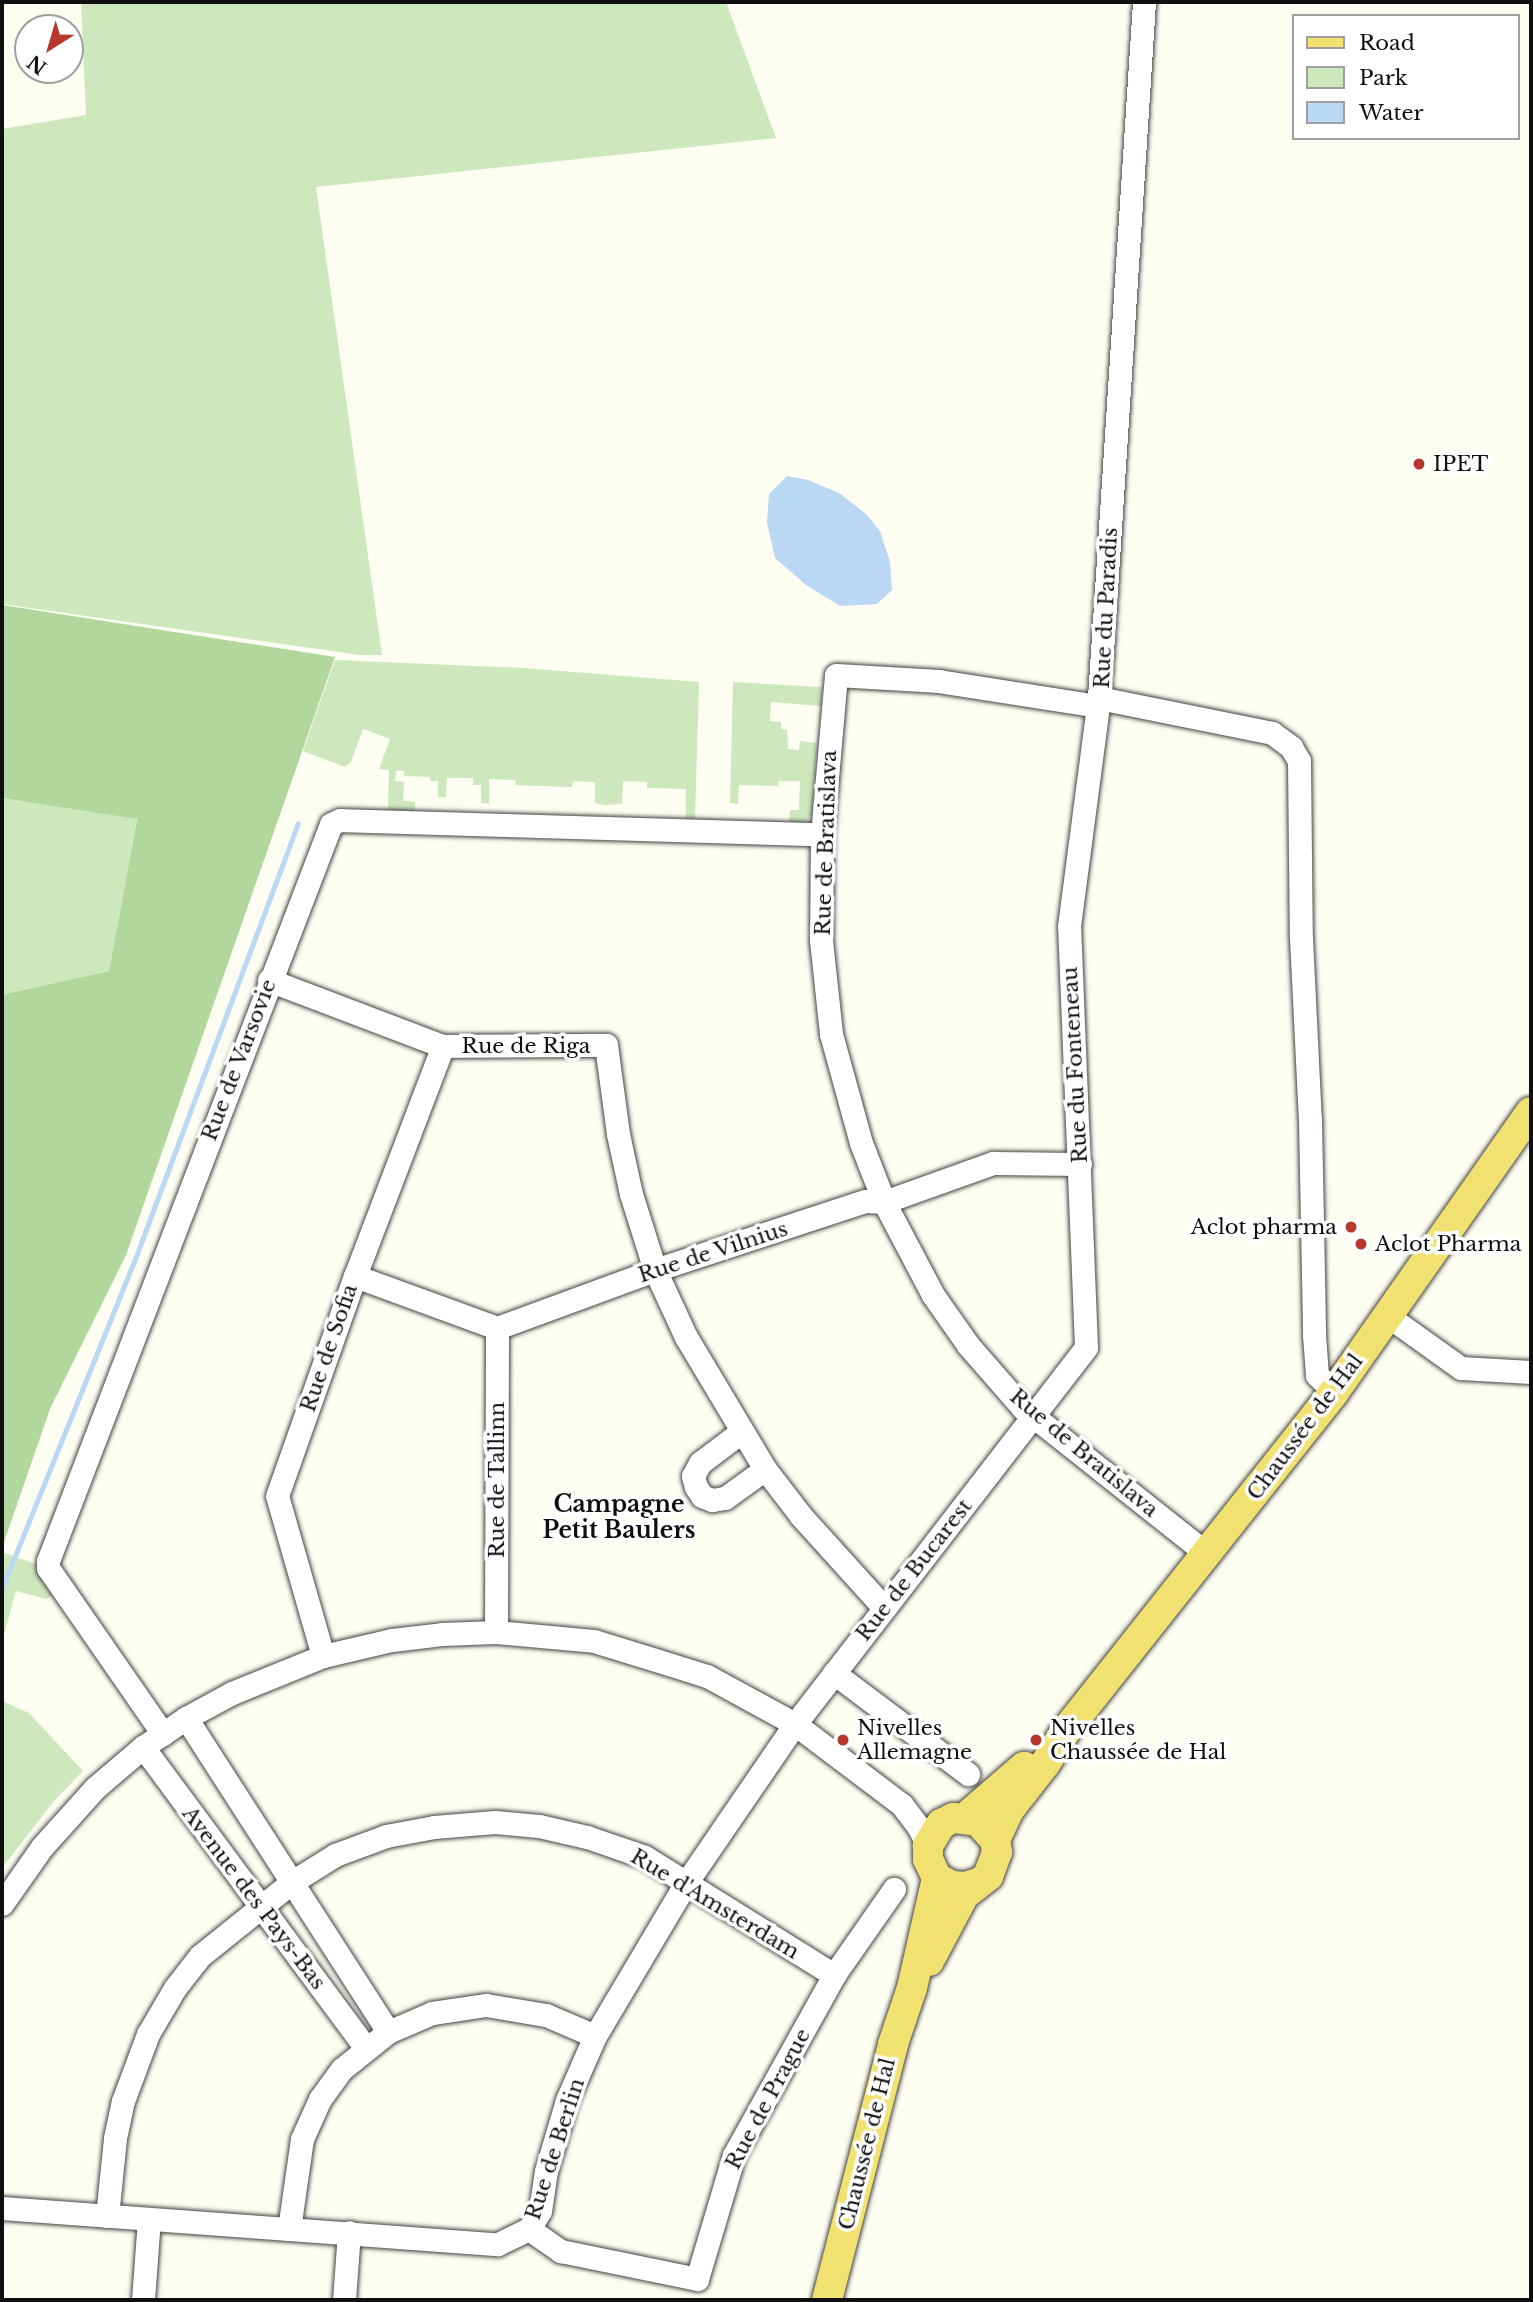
<!DOCTYPE html>
<html>
<head>
<meta charset="utf-8">
<style>
	body { margin:0 }
	#map { position:relative; width:1533px; height:2302px; overflow:hidden; background:#fefdf2; font-family:"Libre Baskerville",serif }
	div>[style] { position:absolute }
	.green>* { inset:0; background:#cee8bd }
	.forest>* { inset:0; background:#b1d79d }
	.water>* { inset:0; background:#bad7f3 }
	.stream>* { height:5px; margin:-2.5px; padding:0 2.5px; transform-origin:2.5px; border-radius:2.5px; background:#bad7f3 }
	.roads { filter:drop-shadow(0 0 2px #424242) drop-shadow(0 0 2px #424242) }
	.minor>* { height:23px; margin:-11.5px; padding:0 11.5px; transform-origin:11.5px; border-radius:11.5px; background:#fff }
	.major>* { height:30px; margin:-15px; padding:0 15px; transform-origin:15px; border-radius:15px; background:#f1e170 }
	.dots>* { width:19px; height:19px; translate:-50% -50%; box-sizing:border-box; border:4px solid #fff; border-radius:50% }
	span { translate:-50% -50%; white-space:nowrap; text-align:center; line-height:1.15; -webkit-text-stroke:7px #fff; paint-order:stroke }
	.poi-label { font-size:21px; color:#0f0f0f }
	.left { translate:0 -50%; text-align:left }
	.right { translate:-100% -50%; text-align:right }
	.street-label { font-size:21px; color:#0f0f0f }
	.neighbourhood-label { font-size:23px; color:#0f0f0f; font-weight:700 }
	.frame { position:absolute; inset:0; border:4px solid #0f0f0f; pointer-events:none }
	.legend { position:absolute; left:1292px; top:14px; width:228px; height:126px; box-sizing:border-box; background:#fff; border:2px solid #9f9f9f; margin:0; padding:9px 12px; list-style:none; font-size:21px; color:#0f0f0f }
	.legend li { display:flex; align-items:center; gap:14px; height:35px }
	.legend b { width:35px; border:2px solid #9f9f9f }
	.north { position:absolute; left:14px; top:14px; width:70px; height:70px; box-sizing:border-box; background:#fff; border:2px solid #9f9f9f; border-radius:50%; rotate:217deg; font-size:19px; font-weight:700; line-height:28px; text-align:center; color:#0f0f0f }
	.north::after { content:''; display:block; margin:auto; width:24px; height:32px; background:#b8382e; clip-path:polygon(50% 0,100% 100%,50% 72%,0 100%) }
</style>
</head>
<body>
<div id="map">
	<div class="green">
		<div style="clip-path:polygon(81px 2px,726px 2px,776px 138px,316px 187px,382px 655px,360px 655px,2px 604px,2px 129px,86px 115px)"></div>
		<div style="clip-path:polygon(335px 660px,524px 668px,699px 682px,695px 819px,686px 818px,686px 789px,647px 788px,647px 782px,623px 781px,622px 804px,605px 805px,595px 803px,595px 782px,573px 781px,572px 787px,565px 787px,516px 785px,515px 780px,489px 779px,489px 804px,481px 803px,481px 785px,473px 785px,473px 778px,447px 778px,446px 797px,438px 797px,438px 781px,430px 781px,430px 777px,404px 776px,404px 771px,396px 771px,395px 781px,404px 782px,403px 801px,415px 802px,415px 812px,388px 812px,389px 770px,379px 769px,390px 739px,363px 729px,351px 762px,345px 767px,303px 751px)"></div>
		<div style="clip-path:polygon(733px 682px,822px 687px,821px 706px,771px 702px,770px 721px,781px 722px,781px 729px,787px 730px,788px 749px,799px 750px,800px 741px,817px 743px,812px 815px,805px 822px,789px 822px,790px 810px,799px 810px,800px 781px,779px 781px,778px 786px,739px 785px,738px 804px,730px 803px)"></div>
		<div style="clip-path:polygon(2px 798px,137px 818px,109px 971px,5px 994px,2px 1004px)"></div>
		<div style="clip-path:polygon(2px 1552px,38px 1565px,57px 1593px,46px 1599px,16px 1591px,2px 1642px)"></div>
		<div style="clip-path:polygon(2px 1701px,29px 1713px,83px 1771px,54px 1801px,2px 1868px)"></div>
	</div>
	<div class="forest">
		<div style="clip-path:polygon(2px 605px,335px 657px,126px 1255px,50px 1409px,2px 1548px,2px 1004px,5px 994px,109px 971px,137px 819px,2px 798px)"></div>
	</div>
	<div class="water">
		<div style="clip-path:polygon(787px 476px,808px 480px,839px 493px,866px 514px,880px 531px,890px 562px,892px 590px,877px 604px,840px 606px,806px 585px,775px 558px,767px 523px,769px 494px)"></div>
	</div>
	<div class="stream">
		<div style="left:2px;top:1588px;width:355px;rotate:-68deg"></div>
		<div style="left:135px;top:1259px;width:465px;rotate:-69.5deg"></div>
	</div>
	<div class="roads">
		<div class="minor">
			<div style="left:1099px;top:698px;width:177px;rotate:11.4deg"></div>
			<div style="left:1272px;top:733px;width:24px;rotate:36deg"></div>
			<div style="left:1291px;top:747px;width:16px;rotate:60deg"></div>
			<div style="left:1299px;top:761px;width:177px;rotate:89.4deg"></div>
			<div style="left:1301px;top:938px;width:181px;rotate:87.2deg"></div>
			<div style="left:1310px;top:1119px;width:216px;rotate:88.9deg"></div>
			<div style="left:1314px;top:1335px;width:40px;rotate:85.7deg"></div>
			<div style="left:1317px;top:1375px;width:24px;rotate:45deg"></div>
			<div style="left:1098px;top:706px;width:161px;rotate:-171.1deg"></div>
			<div style="left:939px;top:681px;width:103px;rotate:-176.7deg"></div>
			<div style="left:836px;top:675px;width:160px;rotate:95deg"></div>
			<div style="left:822px;top:834px;width:106px;rotate:90.5deg"></div>
			<div style="left:821px;top:940px;width:95px;rotate:83.9deg"></div>
			<div style="left:831px;top:1034px;width:113px;rotate:74.6deg"></div>
			<div style="left:861px;top:1143px;width:63px;rotate:68.7deg"></div>
			<div style="left:884px;top:1202px;width:105px;rotate:62.2deg"></div>
			<div style="left:933px;top:1295px;width:61px;rotate:55deg"></div>
			<div style="left:968px;top:1345px;width:84px;rotate:48.9deg"></div>
			<div style="left:1023px;top:1408px;width:235px;rotate:38.4deg"></div>
			<div style="left:269px;top:980px;width:186px;rotate:20.8deg"></div>
			<div style="left:443px;top:1046px;width:163px;rotate:-0.4deg"></div>
			<div style="left:606px;top:1045px;width:90px;rotate:82.3deg"></div>
			<div style="left:618px;top:1134px;width:61px;rotate:77.8deg"></div>
			<div style="left:631px;top:1194px;width:80px;rotate:72.5deg"></div>
			<div style="left:655px;top:1270px;width:74px;rotate:65.2deg"></div>
			<div style="left:686px;top:1337px;width:154px;rotate:59.1deg"></div>
			<div style="left:765px;top:1469px;width:59px;rotate:52.5deg"></div>
			<div style="left:801px;top:1516px;width:124px;rotate:47.9deg"></div>
			<div style="left:355px;top:1276px;width:151px;rotate:20.1deg"></div>
			<div style="left:497px;top:1328px;width:168px;rotate:-20.2deg"></div>
			<div style="left:655px;top:1270px;width:221px;rotate:-18.2deg"></div>
			<div style="left:865px;top:1201px;width:19px;rotate:3deg"></div>
			<div style="left:884px;top:1202px;width:116px;rotate:-19.7deg"></div>
			<div style="left:993px;top:1163px;width:87px;rotate:0.7deg"></div>
			<div style="left:1388px;top:1316px;width:90px;rotate:35.5deg"></div>
			<div style="left:1461px;top:1368px;width:70px;rotate:3.3deg"></div>
			<div style="left:741px;top:1432px;width:51px;rotate:142.9deg"></div>
			<div style="left:700px;top:1463px;width:15px;rotate:118deg"></div>
			<div style="left:693px;top:1476px;width:11px;rotate:75deg"></div>
			<div style="left:696px;top:1487px;width:11px;rotate:56deg"></div>
			<div style="left:702px;top:1496px;width:11px;rotate:22deg"></div>
			<div style="left:712px;top:1500px;width:13px;rotate:-9deg"></div>
			<div style="left:725px;top:1498px;width:49px;rotate:-35.9deg"></div>
			<div style="left:496px;top:1632px;width:304px;rotate:-89.8deg"></div>
			<div style="left:323px;top:1656px;width:166px;rotate:-106deg"></div>
			<div style="left:277px;top:1496px;width:233px;rotate:-70.5deg"></div>
			<div style="left:355px;top:1276px;width:246px;rotate:-69.1deg"></div>
			<div style="left:834px;top:1673px;width:168px;rotate:37deg"></div>
			<div style="left:186px;top:1718px;width:373px;rotate:57.2deg"></div>
			<div style="left:163px;top:1734px;width:202px;rotate:-124.7deg"></div>
			<div style="left:48px;top:1568px;width:7px;rotate:-90deg"></div>
			<div style="left:48px;top:1561px;width:789px;rotate:-68.99deg"></div>
			<div style="left:331px;top:824px;width:10px;rotate:-24deg"></div>
			<div style="left:340px;top:820px;width:482px;rotate:1.7deg"></div>
			<div style="left:143px;top:1747px;width:375px;rotate:53.5deg"></div>
			<div style="left:2px;top:1904px;width:70px;rotate:-54.9deg"></div>
			<div style="left:42px;top:1847px;width:79px;rotate:-48.1deg"></div>
			<div style="left:95px;top:1788px;width:63px;rotate:-40.5deg"></div>
			<div style="left:143px;top:1747px;width:52px;rotate:-34deg"></div>
			<div style="left:186px;top:1718px;width:52px;rotate:-28.5deg"></div>
			<div style="left:232px;top:1693px;width:98px;rotate:-22.1deg"></div>
			<div style="left:323px;top:1656px;width:71px;rotate:-13.1deg"></div>
			<div style="left:392px;top:1640px;width:50px;rotate:-6.8deg"></div>
			<div style="left:442px;top:1634px;width:54px;rotate:-2.1deg"></div>
			<div style="left:496px;top:1632px;width:98px;rotate:5.2deg"></div>
			<div style="left:594px;top:1641px;width:118px;rotate:17.2deg"></div>
			<div style="left:707px;top:1676px;width:100px;rotate:28.6deg"></div>
			<div style="left:795px;top:1724px;width:134px;rotate:37.1deg"></div>
			<div style="left:902px;top:1805px;width:26px;rotate:53deg"></div>
			<div style="left:918px;top:1826px;width:22px;rotate:63deg"></div>
			<div style="left:2px;top:2208px;width:497px;rotate:4.2deg"></div>
			<div style="left:498px;top:2244px;width:34px;rotate:-26deg"></div>
			<div style="left:529px;top:2229px;width:21px;rotate:-59deg"></div>
			<div style="left:540px;top:2211px;width:40px;rotate:-81.5deg"></div>
			<div style="left:546px;top:2171px;width:74px;rotate:-73.5deg"></div>
			<div style="left:567px;top:2100px;width:70px;rotate:-66.4deg"></div>
			<div style="left:595px;top:2036px;width:178px;rotate:-59.3deg"></div>
			<div style="left:686px;top:1883px;width:193px;rotate:-55.6deg"></div>
			<div style="left:795px;top:1724px;width:476px;rotate:-52.3deg"></div>
			<div style="left:1086px;top:1347px;width:421px;rotate:-92.3deg"></div>
			<div style="left:1069px;top:926px;width:230px;rotate:-82.5deg"></div>
			<div style="left:1099px;top:698px;width:697px;rotate:-86.3deg"></div>
			<div style="left:107px;top:2216px;width:78px;rotate:-84.1deg"></div>
			<div style="left:115px;top:2138px;width:38px;rotate:-78deg"></div>
			<div style="left:123px;top:2101px;width:72px;rotate:-69.5deg"></div>
			<div style="left:148px;top:2034px;width:53px;rotate:-59.6deg"></div>
			<div style="left:175px;top:1988px;width:41px;rotate:-52deg"></div>
			<div style="left:200px;top:1956px;width:118px;rotate:-38.8deg"></div>
			<div style="left:292px;top:1882px;width:51px;rotate:-32.1deg"></div>
			<div style="left:335px;top:1855px;width:54px;rotate:-20.4deg"></div>
			<div style="left:386px;top:1836px;width:49px;rotate:-10.6deg"></div>
			<div style="left:434px;top:1827px;width:61px;rotate:-4.7deg"></div>
			<div style="left:495px;top:1822px;width:44px;rotate:5.2deg"></div>
			<div style="left:539px;top:1826px;width:49px;rotate:12.9deg"></div>
			<div style="left:587px;top:1837px;width:61px;rotate:19deg"></div>
			<div style="left:645px;top:1857px;width:223px;rotate:32deg"></div>
			<div style="left:289px;top:2229px;width:91px;rotate:-81.8deg"></div>
			<div style="left:302px;top:2139px;width:44px;rotate:-65.8deg"></div>
			<div style="left:320px;top:2099px;width:37px;rotate:-54deg"></div>
			<div style="left:342px;top:2069px;width:59px;rotate:-38.8deg"></div>
			<div style="left:388px;top:2032px;width:48px;rotate:-23.4deg"></div>
			<div style="left:432px;top:2013px;width:55px;rotate:-8.4deg"></div>
			<div style="left:486px;top:2005px;width:61px;rotate:9.5deg"></div>
			<div style="left:546px;top:2015px;width:53px;rotate:23.2deg"></div>
			<div style="left:529px;top:2229px;width:39px;rotate:35deg"></div>
			<div style="left:561px;top:2251px;width:139px;rotate:11.6deg"></div>
			<div style="left:697px;top:2279px;width:129px;rotate:-73.4deg"></div>
			<div style="left:734px;top:2155px;width:206px;rotate:-60.9deg"></div>
			<div style="left:834px;top:1975px;width:105px;rotate:-55.1deg"></div>
			<div style="left:143px;top:2300px;width:81px;rotate:-85.8deg"></div>
			<div style="left:344px;top:2300px;width:68px;rotate:-85.8deg"></div>
		</div>
		<div class="major">
			<div style="left:966px;top:1817px;width:77px;rotate:-40.8deg"></div>
			<div style="left:995px;top:1840px;width:33px;rotate:-65deg"></div>
			<div style="left:1009px;top:1810px;width:58px;rotate:-52deg"></div>
			<div style="left:1045px;top:1764px;width:36px;rotate:-58deg"></div>
			<div style="left:1064px;top:1733px;width:435px;rotate:-51.6deg"></div>
			<div style="left:1334px;top:1392px;width:342px;rotate:-54.9deg"></div>
			<div style="left:929px;top:1961px;width:75px;rotate:-62.1deg"></div>
			<div style="left:964px;top:1895px;width:31px;rotate:-38deg"></div>
			<div style="left:988px;top:1876px;width:26px;rotate:-69deg"></div>
			<div style="left:997px;top:1852px;width:12px;rotate:-99deg"></div>
			<div style="left:995px;top:1840px;width:25px;rotate:-132deg"></div>
			<div style="left:978px;top:1821px;width:25px;rotate:-173deg"></div>
			<div style="left:953px;top:1818px;width:13px;rotate:153deg"></div>
			<div style="left:941px;top:1824px;width:26px;rotate:121deg"></div>
			<div style="left:928px;top:1846px;width:13px;rotate:90deg"></div>
			<div style="left:928px;top:1859px;width:21px;rotate:65deg"></div>
			<div style="left:937px;top:1878px;width:17px;rotate:28deg"></div>
			<div style="left:952px;top:1886px;width:13px;rotate:4deg"></div>
			<div style="left:965px;top:1887px;width:14px;rotate:-17deg"></div>
			<div style="left:827px;top:2300px;width:264px;rotate:-75.5deg"></div>
			<div style="left:893px;top:2044px;width:59px;rotate:-71.3deg"></div>
			<div style="left:912px;top:1988px;width:113px;rotate:-77.2deg"></div>
		</div>
	</div>
	<div class="dots">
		<div style="left:1419px;top:464px;background:#b8382e"></div>
		<div style="left:1351px;top:1227px;background:#b8382e"></div>
		<div style="left:1361px;top:1244px;background:#b8382e"></div>
		<div style="left:843px;top:1740px;background:#b8382e"></div>
		<div style="left:1036px;top:1740px;background:#b8382e"></div>
	</div>
	<div class="poi-label">
		<span class="left" style="left:1433px;top:464px">IPET</span>
		<span class="right" style="left:1337px;top:1227px">Aclot pharma</span>
		<span class="left" style="left:1375px;top:1244px">Aclot Pharma</span>
		<span class="left" style="left:857px;top:1740px">Nivelles<br>Allemagne</span>
		<span class="left" style="left:1050px;top:1740px">Nivelles<br>Chaussée de Hal</span>
	</div>
	<div class="street-label">
		<span style="left:1106px;top:608px;rotate:-87deg">Rue du Paradis</span>
		<span style="left:826px;top:843px;rotate:-88deg">Rue de Bratislava</span>
		<span style="left:526px;top:1046px">Rue de Riga</span>
		<span style="left:239px;top:1060px;rotate:-69deg">Rue de Varsovie</span>
		<span style="left:1075px;top:1065px;rotate:-93deg">Rue du Fonteneau</span>
		<span style="left:713px;top:1252px;rotate:-18deg">Rue de Vilnius</span>
		<span style="left:329px;top:1348px;rotate:-71deg">Rue de Sofia</span>
		<span style="left:1305px;top:1427px;rotate:-53deg">Chaussée de Hal</span>
		<span style="left:1084px;top:1453px;rotate:40deg">Rue de Bratislava</span>
		<span style="left:497px;top:1480px;rotate:-90deg">Rue de Tallinn</span>
		<span style="left:914px;top:1570px;rotate:-52deg">Rue de Bucarest</span>
		<span style="left:254px;top:1898px;rotate:53deg">Avenue des Pays-Bas</span>
		<span style="left:715px;top:1904px;rotate:31deg">Rue d'Amsterdam</span>
		<span style="left:768px;top:2099px;rotate:-62deg">Rue de Prague</span>
		<span style="left:867px;top:2144px;rotate:-76deg">Chaussée de Hal</span>
		<span style="left:555px;top:2149px;rotate:-72deg">Rue de Berlin</span>
	</div>
	<div class="neighbourhood-label">
		<span style="left:619px;top:1517px">Campagne<br>Petit Baulers</span>
	</div>
	<div class="frame"></div>
	<ul class="legend">
	<li><b style="height:9px;background:#f1e170"></b>Road</li>
	<li><b style="height:19px;background:#cee8bd"></b>Park</li>
	<li><b style="height:19px;background:#bad7f3"></b>Water</li>
	</ul>
	<div class="north">N</div>
</div>
</body>
</html>
